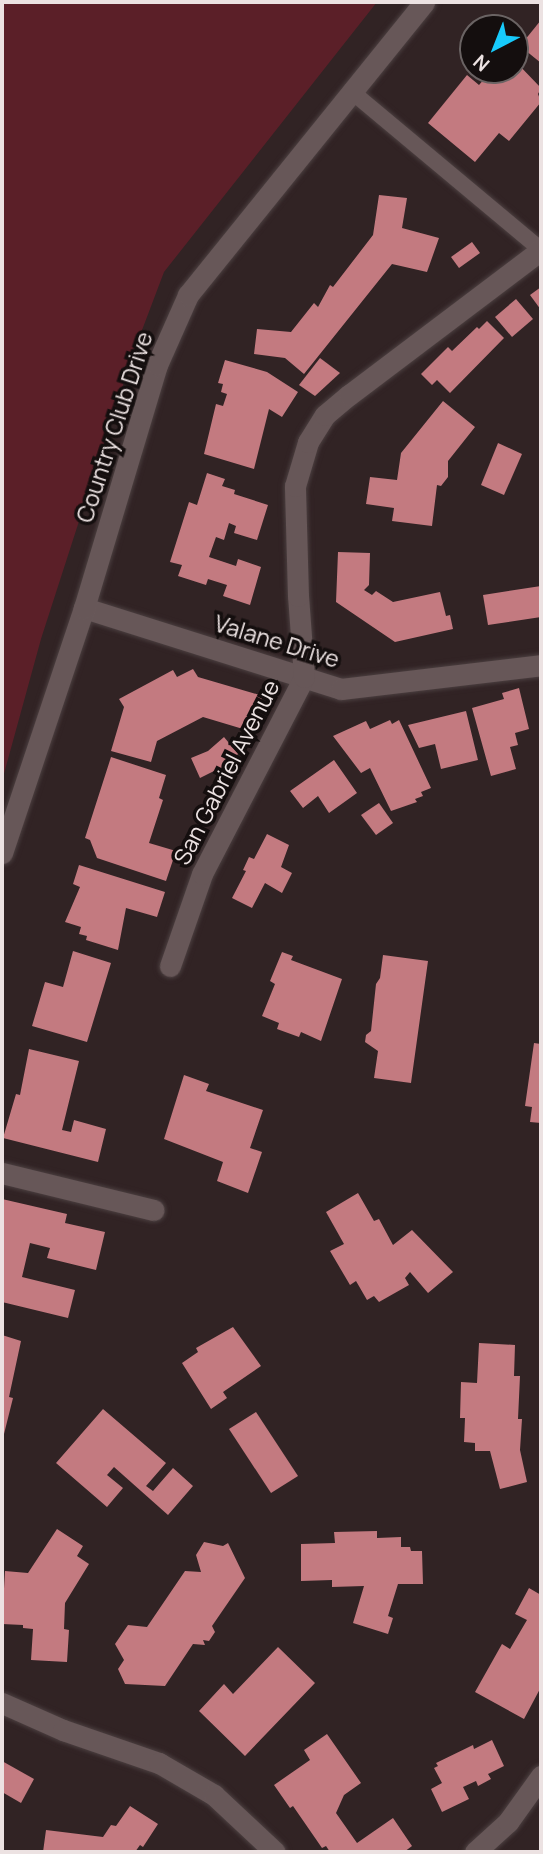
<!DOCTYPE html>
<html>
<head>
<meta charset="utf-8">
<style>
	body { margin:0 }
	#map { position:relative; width:543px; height:1854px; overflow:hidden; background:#312324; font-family:Manrope,sans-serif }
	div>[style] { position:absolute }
	.green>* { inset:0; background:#5b1f28 }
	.building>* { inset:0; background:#c37a80 }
	.roads { filter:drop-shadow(0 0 2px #4b3f40) drop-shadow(0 0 2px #4b3f40) }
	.lane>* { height:16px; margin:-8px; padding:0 8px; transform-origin:8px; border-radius:8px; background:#675758 }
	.street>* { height:21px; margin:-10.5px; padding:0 10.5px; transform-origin:10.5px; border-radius:10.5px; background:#675758 }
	span { translate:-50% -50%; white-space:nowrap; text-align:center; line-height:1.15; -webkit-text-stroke:7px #140e0e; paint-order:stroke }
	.street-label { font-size:23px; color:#ece2e2 }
	.frame { position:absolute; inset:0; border:4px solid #ece2e2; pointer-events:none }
	.north { position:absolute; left:459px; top:14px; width:70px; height:70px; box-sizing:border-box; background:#140e0e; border:2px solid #6a6363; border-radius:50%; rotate:222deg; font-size:19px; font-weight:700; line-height:28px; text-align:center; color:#ece2e2 }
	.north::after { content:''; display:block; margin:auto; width:24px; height:32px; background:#17cafb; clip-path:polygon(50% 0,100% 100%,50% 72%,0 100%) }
</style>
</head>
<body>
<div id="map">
	<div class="green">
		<div style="clip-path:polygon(2px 2px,377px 2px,164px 272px,133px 354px,41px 639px,2px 781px)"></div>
	</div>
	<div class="building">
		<div style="clip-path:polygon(541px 20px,541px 63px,520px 46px)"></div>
		<div style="clip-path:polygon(515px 61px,541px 88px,538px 94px,541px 102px,509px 141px,499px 133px,475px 162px,428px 123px,467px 75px,479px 85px,492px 70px,515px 70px)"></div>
		<div style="clip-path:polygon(379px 195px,407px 198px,402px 228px,439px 238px,427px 272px,392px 264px,304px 374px,285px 358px,254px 354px,257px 329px,291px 332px,314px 303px,318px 307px,330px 285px,333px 287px,373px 235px)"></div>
		<div style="clip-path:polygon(472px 242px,480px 253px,459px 268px,451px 257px)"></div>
		<div style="clip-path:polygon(541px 287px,541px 310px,530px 295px)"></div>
		<div style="clip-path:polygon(516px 299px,533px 319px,512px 337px,495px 317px)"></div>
		<div style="clip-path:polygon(487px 321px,504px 338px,450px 393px,437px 380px,432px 385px,421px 374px,448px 347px,452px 351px,477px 327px,479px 329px)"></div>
		<div style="clip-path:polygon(320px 358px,340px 373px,315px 396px,299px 385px)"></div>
		<div style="clip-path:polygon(225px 360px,267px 372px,298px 392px,282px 417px,269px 409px,254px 469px,204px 454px,216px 404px,223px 406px,227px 394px,221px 392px,223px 384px,218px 383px)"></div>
		<div style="clip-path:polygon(443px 401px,475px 427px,448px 461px,448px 477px,441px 486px,437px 485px,432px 526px,392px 521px,394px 508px,366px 504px,370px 477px,397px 480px,401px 453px)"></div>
		<div style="clip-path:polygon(498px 443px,522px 454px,504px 495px,481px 485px)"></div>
		<div style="clip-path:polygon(207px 473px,225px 479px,222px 486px,235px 490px,234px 494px,268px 505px,257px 540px,234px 533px,236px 526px,229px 523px,224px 540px,216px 537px,209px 557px,236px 566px,238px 559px,261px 567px,250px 605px,223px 596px,227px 585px,208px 579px,206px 585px,178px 576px,182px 565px,170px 562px,189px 502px,197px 505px)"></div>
		<div style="clip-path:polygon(338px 552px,370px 553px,369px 585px,364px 590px,372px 595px,376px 591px,393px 602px,440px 592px,446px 616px,450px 615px,453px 629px,395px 642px,336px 602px)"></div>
		<div style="clip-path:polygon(541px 586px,541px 617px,488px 625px,483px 595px)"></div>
		<div style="clip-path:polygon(193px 669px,198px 677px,263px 696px,253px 732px,203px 717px,157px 741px,151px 762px,111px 751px,124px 707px,119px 699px,173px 670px,177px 677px)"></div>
		<div style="clip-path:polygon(519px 688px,529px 729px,515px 733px,518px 745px,510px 747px,516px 769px,491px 776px,472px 708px,504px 699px,502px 693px)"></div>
		<div style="clip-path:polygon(466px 711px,478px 760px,441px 769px,435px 744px,419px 748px,408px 725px)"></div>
		<div style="clip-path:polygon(390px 720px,392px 724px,399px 720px,431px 788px,421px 792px,423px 796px,415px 799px,417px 802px,391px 811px,370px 768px,361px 773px,333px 736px,366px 721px,370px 729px)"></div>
		<div style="clip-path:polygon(224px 737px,238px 754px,219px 776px,214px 771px,200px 778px,191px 758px,208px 751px)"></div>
		<div style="clip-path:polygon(111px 757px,166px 775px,159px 798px,163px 800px,149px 843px,176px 851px,166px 881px,97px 858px,90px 840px,85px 838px)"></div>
		<div style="clip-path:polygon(334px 760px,357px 793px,329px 813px,318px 796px,303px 808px,290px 791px)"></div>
		<div style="clip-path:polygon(379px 803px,393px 823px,376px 835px,361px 815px)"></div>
		<div style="clip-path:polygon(267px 834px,289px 845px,281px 867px,292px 873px,282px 893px,265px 883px,252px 908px,232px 898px,246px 871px,243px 870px,249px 857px,254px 859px)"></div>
		<div style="clip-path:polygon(79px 865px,165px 892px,157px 917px,126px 908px,118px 950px,86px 940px,87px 936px,79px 934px,81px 927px,65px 922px,80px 887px,73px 884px)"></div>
		<div style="clip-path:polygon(73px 951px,111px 963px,87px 1042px,32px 1026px,45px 982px,63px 987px)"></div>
		<div style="clip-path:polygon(282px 952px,293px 956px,291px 960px,342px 979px,321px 1041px,301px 1032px,299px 1037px,277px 1029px,279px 1023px,262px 1016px,275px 984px,270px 981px)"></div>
		<div style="clip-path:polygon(383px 955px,428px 961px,411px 1083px,374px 1078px,378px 1051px,365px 1042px,366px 1035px,371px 1031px,376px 984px,380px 978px)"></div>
		<div style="clip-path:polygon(534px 1043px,541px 1044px,541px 1123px,530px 1122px,532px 1107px,525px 1106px)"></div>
		<div style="clip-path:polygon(29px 1049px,79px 1061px,62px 1130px,71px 1132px,74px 1120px,106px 1129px,98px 1162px,3px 1138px,16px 1094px,20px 1095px)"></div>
		<div style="clip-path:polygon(184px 1075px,209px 1084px,206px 1091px,263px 1110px,250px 1148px,262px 1152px,248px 1193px,217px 1181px,223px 1162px,164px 1139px)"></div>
		<div style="clip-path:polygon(358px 1193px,374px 1221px,379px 1219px,393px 1245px,412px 1230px,453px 1272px,428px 1293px,410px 1272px,405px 1278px,409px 1285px,379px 1302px,374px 1296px,367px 1300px,356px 1281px,350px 1285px,330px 1251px,344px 1244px,326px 1212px)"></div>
		<div style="clip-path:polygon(2px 1199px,67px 1214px,65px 1223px,105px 1232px,96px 1270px,47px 1258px,50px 1248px,30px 1243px,22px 1277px,75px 1290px,68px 1318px,2px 1302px)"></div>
		<div style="clip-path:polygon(233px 1327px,261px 1366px,223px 1392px,227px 1398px,211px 1409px,182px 1363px,198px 1352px,196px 1348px)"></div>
		<div style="clip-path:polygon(2px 1335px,21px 1341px,9px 1397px,13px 1398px,3px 1438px)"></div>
		<div style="clip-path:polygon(479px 1343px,515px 1345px,514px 1376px,520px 1376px,518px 1419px,522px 1419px,520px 1450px,527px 1482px,500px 1489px,490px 1451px,475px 1451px,475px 1443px,464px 1442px,465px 1418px,460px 1418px,461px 1382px,477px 1383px)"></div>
		<div style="clip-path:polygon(103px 1409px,166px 1463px,146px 1486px,153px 1491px,173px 1468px,193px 1486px,168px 1515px,114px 1467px,107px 1475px,123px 1488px,107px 1507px,56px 1463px)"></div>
		<div style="clip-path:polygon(256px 1412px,298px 1476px,271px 1493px,229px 1429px)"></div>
		<div style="clip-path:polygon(57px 1529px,83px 1546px,77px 1556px,89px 1564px,65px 1603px,64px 1629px,69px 1630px,67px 1662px,31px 1660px,33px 1629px,23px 1628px,23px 1625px,2px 1624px,5px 1571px,28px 1573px)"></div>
		<div style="clip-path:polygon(377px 1531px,377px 1538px,401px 1537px,401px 1547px,410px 1547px,411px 1551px,422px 1551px,423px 1584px,398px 1584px,388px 1616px,393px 1618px,388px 1634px,353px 1623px,364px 1586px,332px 1587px,332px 1580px,301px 1581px,301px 1544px,335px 1543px,334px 1532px)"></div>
		<div style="clip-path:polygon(204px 1542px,223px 1546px,228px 1543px,245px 1578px,212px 1626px,215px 1632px,209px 1641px,203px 1640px,205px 1645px,193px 1644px,165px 1686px,125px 1684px,118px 1669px,124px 1660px,115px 1644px,128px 1625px,147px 1627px,185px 1571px,201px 1572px,196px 1555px)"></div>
		<div style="clip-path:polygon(529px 1588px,541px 1595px,541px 1687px,524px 1719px,475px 1692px,502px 1644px,510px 1649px,527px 1620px,515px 1614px)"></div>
		<div style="clip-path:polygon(278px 1647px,315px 1683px,245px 1756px,199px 1711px,224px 1684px,233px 1694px)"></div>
		<div style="clip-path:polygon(327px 1734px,361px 1783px,344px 1795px,336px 1813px,357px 1843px,393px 1818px,412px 1846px,404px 1852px,330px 1852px,326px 1846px,322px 1848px,293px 1806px,290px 1808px,274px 1785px,310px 1760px,304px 1750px)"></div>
		<div style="clip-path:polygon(492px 1740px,504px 1766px,488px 1774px,491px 1779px,478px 1786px,476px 1781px,463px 1787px,469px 1799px,442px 1812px,431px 1789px,442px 1783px,434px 1768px,438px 1766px,436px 1763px,473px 1745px,474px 1749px)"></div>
		<div style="clip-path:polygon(2px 1761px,34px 1779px,21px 1803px,2px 1792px)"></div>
		<div style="clip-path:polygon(130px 1806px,158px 1824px,143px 1847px,140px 1845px,135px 1852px,43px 1852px,46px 1830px,103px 1837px,111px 1825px,116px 1826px)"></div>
	</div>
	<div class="roads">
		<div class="lane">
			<div style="left:351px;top:91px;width:248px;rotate:39.9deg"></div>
		</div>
		<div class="street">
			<div style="left:84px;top:608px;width:269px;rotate:17.5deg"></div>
			<div style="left:341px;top:689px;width:201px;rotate:-6.8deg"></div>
			<div style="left:2px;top:853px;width:258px;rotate:-71.5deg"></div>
			<div style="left:84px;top:608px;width:254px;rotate:-73.3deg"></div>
			<div style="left:157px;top:365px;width:77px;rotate:-66.1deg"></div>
			<div style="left:188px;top:295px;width:376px;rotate:-51.1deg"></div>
			<div style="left:170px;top:966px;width:97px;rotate:-70.8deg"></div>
			<div style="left:202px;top:874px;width:222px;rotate:-62.6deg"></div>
			<div style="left:304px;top:677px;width:81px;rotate:-94.2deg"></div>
			<div style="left:298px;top:596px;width:110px;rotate:-91.6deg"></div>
			<div style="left:295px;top:486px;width:46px;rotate:-73.5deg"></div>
			<div style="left:308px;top:442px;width:32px;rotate:-58deg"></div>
			<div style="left:325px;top:415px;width:31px;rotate:-40deg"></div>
			<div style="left:349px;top:395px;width:241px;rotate:-37.1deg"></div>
			<div style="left:2px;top:1173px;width:156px;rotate:13.7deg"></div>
			<div style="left:2px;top:1703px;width:67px;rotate:23.9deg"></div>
			<div style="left:63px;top:1730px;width:102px;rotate:19deg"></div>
			<div style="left:159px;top:1763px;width:64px;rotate:30.2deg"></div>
			<div style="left:214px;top:1795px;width:83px;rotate:43.1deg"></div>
			<div style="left:475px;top:1852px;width:45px;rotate:-42.3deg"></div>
			<div style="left:508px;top:1822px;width:57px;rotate:-54.3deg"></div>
		</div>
	</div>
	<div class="street-label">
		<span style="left:114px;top:427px;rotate:-72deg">Country Club Drive</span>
		<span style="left:277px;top:641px;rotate:17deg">Valane Drive</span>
		<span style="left:226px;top:772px;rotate:-63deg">San Gabriel Avenue</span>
	</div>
	<div class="frame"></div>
	<div class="north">N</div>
</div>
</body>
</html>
